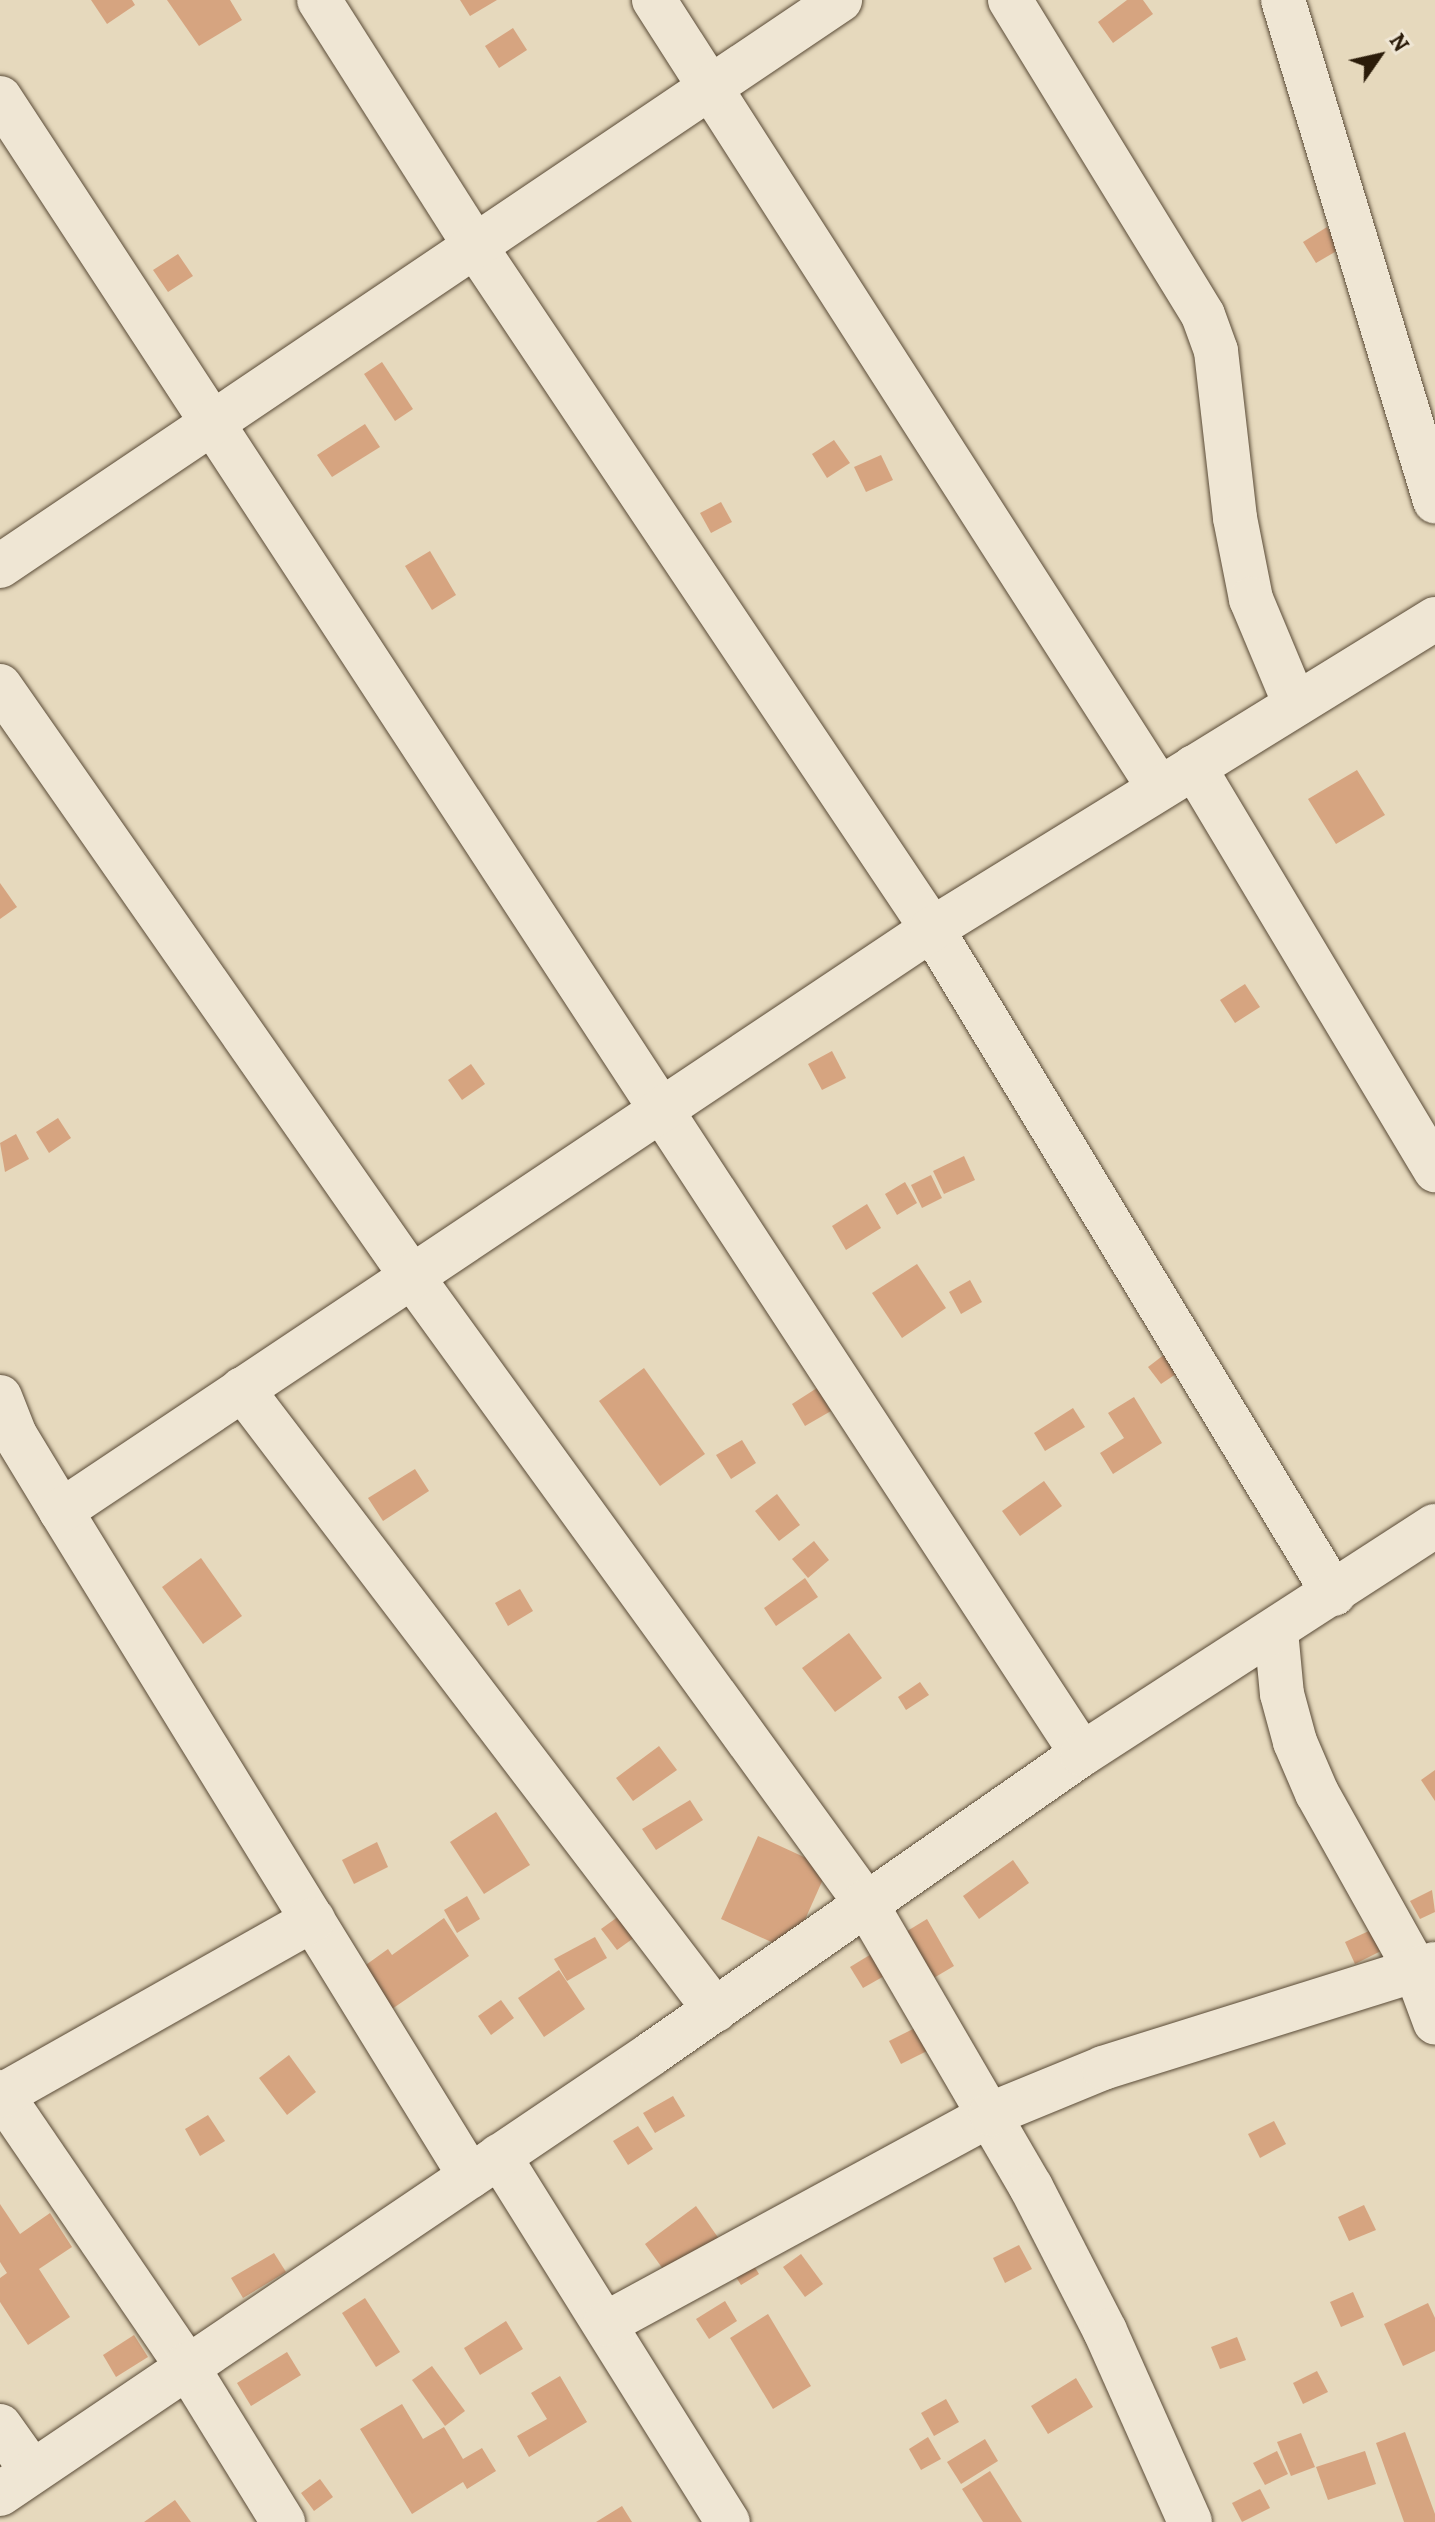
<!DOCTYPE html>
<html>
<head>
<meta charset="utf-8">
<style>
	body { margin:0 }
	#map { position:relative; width:1435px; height:2522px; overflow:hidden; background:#e6d9bd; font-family:Alegreya,serif }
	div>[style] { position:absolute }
	.building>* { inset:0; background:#d6a480 }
	.roads { filter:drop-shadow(0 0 2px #5a4b37) drop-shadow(0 0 2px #5a4b37) }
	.street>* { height:44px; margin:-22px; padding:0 22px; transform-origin:22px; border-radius:22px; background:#efe6d4 }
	span { translate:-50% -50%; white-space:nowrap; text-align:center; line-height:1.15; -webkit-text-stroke:6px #efe6d4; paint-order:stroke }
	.north { position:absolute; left:1339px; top:16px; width:80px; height:80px; -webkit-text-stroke:6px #efe6d4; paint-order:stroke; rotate:56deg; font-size:22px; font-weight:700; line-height:32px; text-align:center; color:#2b1c0a }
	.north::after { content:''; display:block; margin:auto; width:28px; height:36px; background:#2b1c0a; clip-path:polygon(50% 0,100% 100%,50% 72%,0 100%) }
</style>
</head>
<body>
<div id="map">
	<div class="building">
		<div style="clip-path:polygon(91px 0,132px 0,135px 5px,107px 24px)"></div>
		<div style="clip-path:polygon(167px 0,230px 0,242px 20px,199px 46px)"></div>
		<div style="clip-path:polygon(460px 0,497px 0,470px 16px)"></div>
		<div style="clip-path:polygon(1127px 0,1143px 0,1153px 14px,1113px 43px,1098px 22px)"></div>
		<div style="clip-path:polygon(513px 28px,527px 50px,499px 68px,485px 46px)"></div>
		<div style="clip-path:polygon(1327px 227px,1340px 249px,1316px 263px,1303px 242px)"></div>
		<div style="clip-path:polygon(178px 254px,193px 276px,168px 292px,153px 270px)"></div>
		<div style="clip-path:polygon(382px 362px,413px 409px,395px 421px,364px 374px)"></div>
		<div style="clip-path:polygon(365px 424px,380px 447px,332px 477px,317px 455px)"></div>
		<div style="clip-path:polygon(834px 440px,850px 463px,827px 478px,812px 454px)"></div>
		<div style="clip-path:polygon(881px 455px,893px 480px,866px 492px,854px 467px)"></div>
		<div style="clip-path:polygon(721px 502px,732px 522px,711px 533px,700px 513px)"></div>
		<div style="clip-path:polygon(430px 551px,456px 595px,432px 610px,405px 566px)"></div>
		<div style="clip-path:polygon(1357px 770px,1385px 815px,1336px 844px,1308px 799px)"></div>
		<div style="clip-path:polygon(0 883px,17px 907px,0 919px)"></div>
		<div style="clip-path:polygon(1245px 984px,1260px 1007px,1235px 1023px,1220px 1000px)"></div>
		<div style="clip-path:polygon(832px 1051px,846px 1078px,822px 1090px,808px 1064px)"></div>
		<div style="clip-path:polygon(471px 1064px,485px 1084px,462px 1100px,448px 1080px)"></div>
		<div style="clip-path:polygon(58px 1118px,71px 1138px,49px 1153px,36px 1132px)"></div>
		<div style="clip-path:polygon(16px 1134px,29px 1159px,5px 1172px,0 1143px)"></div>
		<div style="clip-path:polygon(964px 1156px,975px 1180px,944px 1194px,933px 1171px)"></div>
		<div style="clip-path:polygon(931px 1175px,942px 1198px,922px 1208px,911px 1185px)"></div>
		<div style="clip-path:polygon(905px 1182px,917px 1203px,897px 1215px,885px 1194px)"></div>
		<div style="clip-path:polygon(867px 1204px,881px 1228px,846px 1250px,832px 1226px)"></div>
		<div style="clip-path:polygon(917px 1264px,946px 1308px,902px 1338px,872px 1293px)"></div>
		<div style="clip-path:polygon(970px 1280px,982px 1302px,961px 1314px,949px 1292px)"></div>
		<div style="clip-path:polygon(1165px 1354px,1179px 1372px,1161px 1384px,1148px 1367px)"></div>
		<div style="clip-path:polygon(644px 1368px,705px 1454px,660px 1486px,599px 1401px)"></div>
		<div style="clip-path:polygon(817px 1388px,831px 1411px,805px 1426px,792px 1404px)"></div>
		<div style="clip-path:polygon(1134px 1397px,1162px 1443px,1113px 1474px,1100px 1453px,1124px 1438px,1108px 1413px)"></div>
		<div style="clip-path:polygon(1073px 1408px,1085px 1427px,1045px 1451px,1034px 1433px)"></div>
		<div style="clip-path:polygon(742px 1440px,756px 1463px,731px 1479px,716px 1455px)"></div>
		<div style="clip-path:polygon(415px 1469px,429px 1491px,383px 1521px,368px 1498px)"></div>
		<div style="clip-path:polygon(1044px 1481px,1062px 1506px,1020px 1536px,1002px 1511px)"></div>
		<div style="clip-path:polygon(777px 1494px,800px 1525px,779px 1541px,755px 1511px)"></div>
		<div style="clip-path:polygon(814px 1541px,829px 1560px,808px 1578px,792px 1559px)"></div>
		<div style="clip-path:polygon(201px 1558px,242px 1616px,203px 1644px,162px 1587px)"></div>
		<div style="clip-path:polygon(805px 1578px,818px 1597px,776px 1626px,764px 1608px)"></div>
		<div style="clip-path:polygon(520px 1589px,533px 1611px,508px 1626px,495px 1603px)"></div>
		<div style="clip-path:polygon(849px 1633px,882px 1678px,835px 1712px,802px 1668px)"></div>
		<div style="clip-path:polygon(920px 1682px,929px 1695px,906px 1710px,898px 1697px)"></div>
		<div style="clip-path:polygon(659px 1746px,677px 1770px,633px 1801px,616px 1778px)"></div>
		<div style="clip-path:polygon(1435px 1770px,1435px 1801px,1421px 1780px)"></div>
		<div style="clip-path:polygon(690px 1800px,703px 1820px,656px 1850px,642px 1829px)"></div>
		<div style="clip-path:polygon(496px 1812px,530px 1865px,484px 1894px,450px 1842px)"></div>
		<div style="clip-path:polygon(758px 1836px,828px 1868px,791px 1951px,721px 1919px)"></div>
		<div style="clip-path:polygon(377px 1842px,388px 1867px,354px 1884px,342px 1860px)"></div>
		<div style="clip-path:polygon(1013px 1860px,1029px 1883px,979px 1919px,963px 1896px)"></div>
		<div style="clip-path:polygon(1432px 1890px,1435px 1912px,1420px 1919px,1410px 1901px)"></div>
		<div style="clip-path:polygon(467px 1896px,480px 1919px,457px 1933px,444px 1910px)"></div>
		<div style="clip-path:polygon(626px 1911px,642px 1932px,617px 1950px,601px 1929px)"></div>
		<div style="clip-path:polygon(444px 1918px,469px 1956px,392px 2009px,363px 1967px,388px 1949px,392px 1955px)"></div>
		<div style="clip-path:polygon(927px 1919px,954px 1966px,932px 1979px,904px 1933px)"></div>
		<div style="clip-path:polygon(1371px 1930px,1381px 1951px,1355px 1964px,1345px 1942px)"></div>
		<div style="clip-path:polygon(595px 1937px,607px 1958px,567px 1981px,554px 1959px)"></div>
		<div style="clip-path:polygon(873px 1953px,886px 1975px,863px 1988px,850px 1967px)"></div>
		<div style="clip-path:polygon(559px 1970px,585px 2009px,544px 2037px,518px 1998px)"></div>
		<div style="clip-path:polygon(501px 2000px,514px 2018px,491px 2035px,478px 2016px)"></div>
		<div style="clip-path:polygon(915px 2028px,927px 2051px,901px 2064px,889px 2041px)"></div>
		<div style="clip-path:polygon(289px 2055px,316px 2092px,287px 2115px,259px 2078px)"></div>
		<div style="clip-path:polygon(673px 2096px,685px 2116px,655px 2133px,643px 2113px)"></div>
		<div style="clip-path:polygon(208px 2115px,225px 2141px,200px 2156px,185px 2129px)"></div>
		<div style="clip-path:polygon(1274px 2121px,1286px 2144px,1260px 2158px,1248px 2134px)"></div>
		<div style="clip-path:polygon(638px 2126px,653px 2149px,628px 2165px,613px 2141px)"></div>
		<div style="clip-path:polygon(0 2204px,20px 2234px,50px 2213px,72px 2247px,39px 2269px,70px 2317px,28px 2345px,0 2302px,0 2278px,7px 2273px,0 2262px)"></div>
		<div style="clip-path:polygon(1364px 2205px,1376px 2230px,1349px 2241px,1338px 2217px)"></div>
		<div style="clip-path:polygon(696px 2206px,724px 2246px,673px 2283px,645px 2244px)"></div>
		<div style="clip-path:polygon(1019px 2245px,1032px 2269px,1005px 2283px,993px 2258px)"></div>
		<div style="clip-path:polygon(745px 2251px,759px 2274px,741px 2285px,727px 2263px)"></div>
		<div style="clip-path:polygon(274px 2253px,286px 2272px,243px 2298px,231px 2278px)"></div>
		<div style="clip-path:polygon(801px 2254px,823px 2284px,805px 2297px,783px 2267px)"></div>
		<div style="clip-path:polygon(1353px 2292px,1364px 2317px,1341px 2327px,1330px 2302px)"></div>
		<div style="clip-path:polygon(365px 2298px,400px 2352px,376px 2367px,342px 2313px)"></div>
		<div style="clip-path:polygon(725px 2301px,737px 2321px,709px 2339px,696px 2319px)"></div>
		<div style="clip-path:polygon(1428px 2303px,1435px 2318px,1435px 2351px,1403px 2366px,1384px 2324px)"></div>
		<div style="clip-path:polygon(768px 2314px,811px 2386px,773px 2409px,730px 2338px)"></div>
		<div style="clip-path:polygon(506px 2321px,523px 2349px,480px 2375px,464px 2348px)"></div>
		<div style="clip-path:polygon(134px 2335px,148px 2357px,116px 2377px,103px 2355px)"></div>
		<div style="clip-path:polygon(1237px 2337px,1246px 2360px,1220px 2369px,1211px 2347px)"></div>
		<div style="clip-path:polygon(287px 2352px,301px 2375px,251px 2406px,237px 2383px)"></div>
		<div style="clip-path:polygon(432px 2366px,465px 2411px,445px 2426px,412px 2380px)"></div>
		<div style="clip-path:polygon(1317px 2371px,1328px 2392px,1303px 2404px,1293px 2383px)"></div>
		<div style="clip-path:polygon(560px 2376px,587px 2422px,529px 2457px,517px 2436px,547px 2419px,531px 2393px)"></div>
		<div style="clip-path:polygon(1076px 2378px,1093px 2407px,1048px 2434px,1031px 2406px)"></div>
		<div style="clip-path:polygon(946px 2399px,959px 2422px,934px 2436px,921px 2413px)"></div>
		<div style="clip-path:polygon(402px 2404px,423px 2439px,444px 2427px,463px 2459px,482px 2448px,496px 2471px,467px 2489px,463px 2482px,412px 2514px,360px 2429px)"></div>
		<div style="clip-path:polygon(1405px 2432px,1435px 2514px,1435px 2522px,1404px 2522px,1376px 2443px)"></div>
		<div style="clip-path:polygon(1301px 2433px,1315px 2467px,1291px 2476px,1277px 2442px)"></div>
		<div style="clip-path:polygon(928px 2437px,941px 2459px,921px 2470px,909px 2449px)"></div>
		<div style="clip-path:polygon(985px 2439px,998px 2461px,961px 2484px,947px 2462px)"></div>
		<div style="clip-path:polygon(1277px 2451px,1288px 2474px,1265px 2485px,1253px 2463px)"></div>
		<div style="clip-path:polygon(1365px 2451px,1376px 2484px,1328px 2500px,1316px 2467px)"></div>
		<div style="clip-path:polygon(990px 2471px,1022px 2522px,983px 2522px,962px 2489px)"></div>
		<div style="clip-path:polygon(320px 2479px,333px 2497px,314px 2511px,301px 2493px)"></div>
		<div style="clip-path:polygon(1260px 2489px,1270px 2508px,1242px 2522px,1232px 2503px)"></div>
		<div style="clip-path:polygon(175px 2500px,191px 2522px,144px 2522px)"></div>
		<div style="clip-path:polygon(622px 2506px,632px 2522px,596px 2522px)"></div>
	</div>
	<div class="roads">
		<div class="street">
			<div style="left:319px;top:0;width:295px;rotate:57.6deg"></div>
			<div style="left:477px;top:249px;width:818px;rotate:56.21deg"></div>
			<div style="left:932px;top:929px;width:777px;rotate:58.85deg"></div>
			<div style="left:654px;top:0;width:936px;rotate:57.35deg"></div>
			<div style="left:1010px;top:0;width:369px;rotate:58.5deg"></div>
			<div style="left:1203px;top:315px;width:38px;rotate:70deg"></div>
			<div style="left:1216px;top:351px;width:168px;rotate:83.5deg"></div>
			<div style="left:1235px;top:518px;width:83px;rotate:78.8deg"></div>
			<div style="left:1251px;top:599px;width:114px;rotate:67.3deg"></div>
			<div style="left:1283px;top:0;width:524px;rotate:73.12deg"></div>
			<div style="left:0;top:98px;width:1978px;rotate:56.84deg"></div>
			<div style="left:0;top:566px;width:1013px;rotate:-33.97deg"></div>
			<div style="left:0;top:686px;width:717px;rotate:55.11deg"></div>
			<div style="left:410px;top:1274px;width:776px;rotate:54.08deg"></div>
			<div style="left:865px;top:1902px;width:330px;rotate:59.8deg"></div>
			<div style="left:1031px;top:2187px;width:162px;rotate:62.8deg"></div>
			<div style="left:1105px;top:2331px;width:209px;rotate:66deg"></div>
			<div style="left:1194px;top:767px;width:470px;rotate:59.1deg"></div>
			<div style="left:242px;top:1389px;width:781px;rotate:52.7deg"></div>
			<div style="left:0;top:1397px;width:41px;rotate:68.5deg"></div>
			<div style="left:15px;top:1435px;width:89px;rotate:58.8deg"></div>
			<div style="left:61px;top:1511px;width:781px;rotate:58.41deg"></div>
			<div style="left:61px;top:1511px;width:1048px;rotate:-33.75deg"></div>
			<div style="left:932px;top:929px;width:591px;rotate:-31.65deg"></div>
			<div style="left:1276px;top:1631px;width:63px;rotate:84.6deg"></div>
			<div style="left:1282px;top:1694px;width:50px;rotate:74.8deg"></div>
			<div style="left:1295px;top:1742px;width:56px;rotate:66.7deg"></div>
			<div style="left:1317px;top:1793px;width:201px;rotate:60.8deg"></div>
			<div style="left:1415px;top:1968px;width:58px;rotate:69.7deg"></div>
			<div style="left:0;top:2092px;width:330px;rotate:55.7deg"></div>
			<div style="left:186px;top:2365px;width:185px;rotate:58.3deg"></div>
			<div style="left:2px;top:2095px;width:357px;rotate:-29.4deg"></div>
			<div style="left:499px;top:2156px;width:432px;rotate:58deg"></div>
			<div style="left:605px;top:2324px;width:439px;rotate:-28.5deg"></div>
			<div style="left:991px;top:2114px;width:121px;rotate:-22.3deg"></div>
			<div style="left:1103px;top:2068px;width:348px;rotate:-17.4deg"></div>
			<div style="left:0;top:2426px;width:55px;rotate:54.6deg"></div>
			<div style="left:0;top:2494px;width:786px;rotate:-34.05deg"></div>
			<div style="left:651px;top:2054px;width:525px;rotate:-34.84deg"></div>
			<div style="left:1082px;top:1754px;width:420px;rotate:-32.9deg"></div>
		</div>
	</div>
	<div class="north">N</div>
</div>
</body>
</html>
